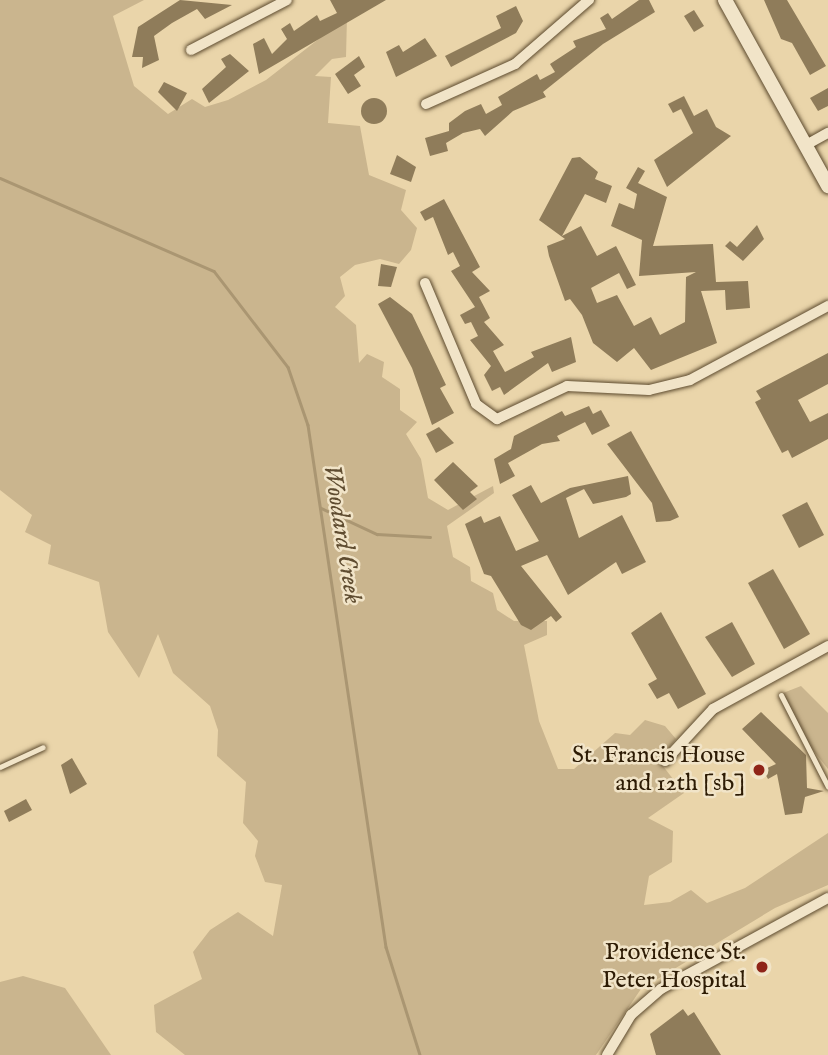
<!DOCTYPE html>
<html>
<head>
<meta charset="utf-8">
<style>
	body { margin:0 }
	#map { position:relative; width:828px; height:1055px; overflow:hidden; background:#ead5aa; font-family:"IM FELL English",serif }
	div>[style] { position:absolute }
	.green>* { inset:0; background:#cab58e }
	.stream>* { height:2.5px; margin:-1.25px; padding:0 1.25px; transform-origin:1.25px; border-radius:1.25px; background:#aa9672 }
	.building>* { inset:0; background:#8f7c5a }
	.round { border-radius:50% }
	.roads { filter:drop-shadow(0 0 2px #5c4a2e) drop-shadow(0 0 2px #5c4a2e) }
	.service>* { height:5px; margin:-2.5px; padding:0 2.5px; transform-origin:2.5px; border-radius:2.5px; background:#f1e4c8 }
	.minor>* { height:10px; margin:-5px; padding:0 5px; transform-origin:5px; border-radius:5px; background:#f1e4c8 }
	.tertiary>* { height:14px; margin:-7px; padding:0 7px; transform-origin:7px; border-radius:7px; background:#f1e4c8 }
	.dots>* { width:19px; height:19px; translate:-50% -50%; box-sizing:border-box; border:4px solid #f1e4c8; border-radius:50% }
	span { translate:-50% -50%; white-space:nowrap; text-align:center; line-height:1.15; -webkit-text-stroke:5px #f1e4c8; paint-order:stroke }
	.poi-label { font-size:24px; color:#2d1b04 }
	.right { translate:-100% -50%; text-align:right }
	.water-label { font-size:26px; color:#5f4c30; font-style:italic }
</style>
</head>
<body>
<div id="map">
	<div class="green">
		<div style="clip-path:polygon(0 0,144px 0,113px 16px,134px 86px,168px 114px,192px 99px,205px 107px,228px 100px,266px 80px,347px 17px,346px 57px,332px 59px,315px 76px,331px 77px,328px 123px,360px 126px,369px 175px,406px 190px,401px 210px,417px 228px,411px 250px,399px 264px,380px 259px,355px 265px,340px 277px,345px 296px,335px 307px,356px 325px,359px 363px,367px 354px,384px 362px,382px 377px,400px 389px,400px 410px,417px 422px,406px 434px,421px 459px,428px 498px,448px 510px,493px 486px,494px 493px,447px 526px,453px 557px,470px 567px,471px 581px,493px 593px,497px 610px,514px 621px,547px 621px,547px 635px,524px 645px,539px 721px,558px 769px,574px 769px,615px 733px,630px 735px,645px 720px,665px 726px,676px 739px,659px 761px,684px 793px,648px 818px,673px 831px,672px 862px,649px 876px,644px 905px,670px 902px,691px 890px,707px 903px,745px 888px,828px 833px,828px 885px,775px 908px,641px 989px,596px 1055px,185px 1055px,156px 1032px,154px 1005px,202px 979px,193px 952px,210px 930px,238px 912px,273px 936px,282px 885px,265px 882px,255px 856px,258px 841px,243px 823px,246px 782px,217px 756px,218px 730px,210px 706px,173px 673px,158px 634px,139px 678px,108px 632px,99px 582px,48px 564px,51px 545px,25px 532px,32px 515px,0 490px)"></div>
		<div style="clip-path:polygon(801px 686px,828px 713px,828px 769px,802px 736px,783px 693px)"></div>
		<div style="clip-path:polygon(23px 976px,65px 988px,111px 1055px,0 1055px,0 982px)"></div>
	</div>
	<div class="stream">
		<div style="left:0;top:178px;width:233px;rotate:23.5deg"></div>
		<div style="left:214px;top:271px;width:121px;rotate:52.4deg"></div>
		<div style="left:288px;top:367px;width:61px;rotate:71deg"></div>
		<div style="left:308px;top:425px;width:528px;rotate:81.5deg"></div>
		<div style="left:386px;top:947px;width:113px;rotate:72.5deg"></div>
		<div style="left:321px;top:508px;width:62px;rotate:24.9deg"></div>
		<div style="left:377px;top:534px;width:53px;rotate:3.2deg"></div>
	</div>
	<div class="building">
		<div style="clip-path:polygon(180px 0,232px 5px,205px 19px,197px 9px,172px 23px,154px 36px,159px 60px,142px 68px,143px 57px,132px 57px,138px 27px)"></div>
		<div style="clip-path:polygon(330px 0,386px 0,259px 74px,253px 44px,264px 38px,272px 54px,287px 39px,281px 29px,290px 23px,294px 31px,317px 15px,320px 21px,337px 13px)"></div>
		<div style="clip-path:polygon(639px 0,649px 0,655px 12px,603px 44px,543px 92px,546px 97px,513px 111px,485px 136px,480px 129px,463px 133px,446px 143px,448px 151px,430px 156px,425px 138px,449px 131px,449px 123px,465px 111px,481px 104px,486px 114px,502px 105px,498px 97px,537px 74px,540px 80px,555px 72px,550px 64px,576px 47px,573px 41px,606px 29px,600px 18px,608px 13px,612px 19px)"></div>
		<div style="clip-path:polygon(764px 0,787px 0,826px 66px,810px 75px,792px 43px,781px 39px)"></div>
		<div style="clip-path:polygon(516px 6px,523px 21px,516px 33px,451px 67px,445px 56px,501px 28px,496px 16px)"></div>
		<div style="clip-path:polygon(694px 10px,704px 26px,694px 32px,684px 16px)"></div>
		<div style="clip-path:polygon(425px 38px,437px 56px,396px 77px,386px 52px,399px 45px,403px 52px)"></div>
		<div style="clip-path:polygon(230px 54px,249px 71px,209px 103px,202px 89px,226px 67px,221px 59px)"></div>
		<div style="clip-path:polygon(359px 56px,365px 67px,354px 75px,361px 86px,348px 94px,335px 74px)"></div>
		<div style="clip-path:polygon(164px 82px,187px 93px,177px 111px,158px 92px)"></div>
		<div style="clip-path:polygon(828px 88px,828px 106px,818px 111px,810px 98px)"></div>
		<div style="clip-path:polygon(684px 96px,694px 116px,707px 109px,716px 127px,731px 136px,667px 187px,654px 160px,693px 133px,681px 109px,673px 113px,668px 104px)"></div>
		<div class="round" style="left:361px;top:98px;width:26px;height:26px"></div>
		<div style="clip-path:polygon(397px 155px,416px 167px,411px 182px,390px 174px)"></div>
		<div style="clip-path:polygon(580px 157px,598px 172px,595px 179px,612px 186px,606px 203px,585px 194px,562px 236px,581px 226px,597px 256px,616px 246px,636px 285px,627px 289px,619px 273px,591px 288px,597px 303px,617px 295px,634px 326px,651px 317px,660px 335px,685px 322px,686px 277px,696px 272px,639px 276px,642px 240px,611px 226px,619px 203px,634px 209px,637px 194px,626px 188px,638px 167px,645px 171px,638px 183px,667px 197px,653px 246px,713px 244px,716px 282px,748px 281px,750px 308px,726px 310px,725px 290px,701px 291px,717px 343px,651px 370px,634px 348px,617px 362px,593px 343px,582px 315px,570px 299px,565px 301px,549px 256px,547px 246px,565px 239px,539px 220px,572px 158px)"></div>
		<div style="clip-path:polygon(444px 199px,480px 267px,472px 272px,490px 291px,479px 297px,490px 318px,484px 322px,504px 345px,493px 351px,505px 372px,534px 357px,531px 352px,571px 337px,576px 362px,552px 372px,548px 363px,504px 395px,500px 387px,492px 391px,484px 375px,491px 366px,470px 340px,478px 336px,471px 322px,465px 324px,460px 315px,475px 307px,451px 271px,460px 266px,453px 252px,448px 255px,433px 217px,425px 221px,420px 212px)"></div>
		<div style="clip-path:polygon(757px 225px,764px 239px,743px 261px,725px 246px,730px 241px,737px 247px)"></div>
		<div style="clip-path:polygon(381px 264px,397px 267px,391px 287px,378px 286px)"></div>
		<div style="clip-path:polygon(390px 297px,412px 314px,446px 385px,440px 388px,454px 413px,432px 425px,412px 368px,378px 304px)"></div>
		<div style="clip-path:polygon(828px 353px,828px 384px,798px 400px,810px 422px,828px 413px,828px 439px,792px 458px,788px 450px,782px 453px,755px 402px,761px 399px,756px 391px)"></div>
		<div style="clip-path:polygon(589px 406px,593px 414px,601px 410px,610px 426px,592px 435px,585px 422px,557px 436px,560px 441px,542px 444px,508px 463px,515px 476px,500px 484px,494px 459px,511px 449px,514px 436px,562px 411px,565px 416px)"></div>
		<div style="clip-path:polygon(439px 427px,454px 443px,436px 453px,426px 434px)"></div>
		<div style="clip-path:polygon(631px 431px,676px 511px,679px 517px,670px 521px,656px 522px,652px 503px,607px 444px)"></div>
		<div style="clip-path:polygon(453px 462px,478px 486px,470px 492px,477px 499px,463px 510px,434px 480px)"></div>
		<div style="clip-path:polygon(628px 476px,631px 494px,626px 497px,593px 504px,584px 489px,566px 498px,579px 538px,622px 515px,646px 562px,622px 574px,616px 562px,568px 595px,547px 555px,521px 566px,562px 617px,556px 622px,551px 616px,531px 630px,521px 625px,491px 576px,484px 574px,465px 524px,481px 516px,484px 523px,500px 516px,516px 551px,539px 541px,512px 495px,531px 485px,541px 503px,570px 488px)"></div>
		<div style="clip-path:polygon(807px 502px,824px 535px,799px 548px,782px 515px)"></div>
		<div style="clip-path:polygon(773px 569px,810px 634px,784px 649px,748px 583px)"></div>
		<div style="clip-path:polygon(661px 612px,706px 694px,678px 709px,669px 693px,657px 699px,648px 684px,657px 679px,631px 633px)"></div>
		<div style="clip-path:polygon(732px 622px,755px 664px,732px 677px,705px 637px)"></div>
		<div style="clip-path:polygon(761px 712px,806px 755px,807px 788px,824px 791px,805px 797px,802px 813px,785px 815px,777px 774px,768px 779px,763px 770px,776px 764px,742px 729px)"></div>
		<div style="clip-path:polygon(72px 758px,87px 784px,70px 794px,61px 765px)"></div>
		<div style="clip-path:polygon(26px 799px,32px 810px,9px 822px,4px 811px)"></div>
		<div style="clip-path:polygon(683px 1009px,688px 1016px,694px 1012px,721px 1055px,656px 1055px,650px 1034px)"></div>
	</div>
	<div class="roads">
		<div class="service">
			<div style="left:781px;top:695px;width:103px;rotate:62.9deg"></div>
			<div style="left:0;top:767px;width:47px;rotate:-24.9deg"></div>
		</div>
		<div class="minor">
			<div style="left:191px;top:50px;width:108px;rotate:-27.5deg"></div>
			<div style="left:426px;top:104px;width:98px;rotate:-24.2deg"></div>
			<div style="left:515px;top:64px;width:98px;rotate:-40.9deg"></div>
			<div style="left:806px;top:145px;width:25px;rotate:-29deg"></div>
			<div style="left:425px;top:283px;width:131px;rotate:67.1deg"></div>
			<div style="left:476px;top:404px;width:26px;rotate:36deg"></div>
			<div style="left:497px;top:419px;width:77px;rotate:-25.2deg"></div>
			<div style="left:567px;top:386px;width:82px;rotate:2.8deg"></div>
			<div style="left:649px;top:390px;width:42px;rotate:-13.7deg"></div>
			<div style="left:690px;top:380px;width:157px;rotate:-28.2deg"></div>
			<div style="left:665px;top:761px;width:71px;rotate:-47.3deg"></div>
			<div style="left:713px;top:709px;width:131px;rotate:-28.7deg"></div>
			<div style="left:607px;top:1055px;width:47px;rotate:-59deg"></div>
			<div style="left:631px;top:1015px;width:40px;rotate:-41deg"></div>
			<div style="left:661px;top:989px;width:190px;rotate:-28.6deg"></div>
		</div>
		<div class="tertiary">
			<div style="left:725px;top:0;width:213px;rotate:61deg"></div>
		</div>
	</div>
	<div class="dots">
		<div style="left:759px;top:770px;background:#8f2418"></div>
		<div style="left:762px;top:967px;background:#8f2418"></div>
	</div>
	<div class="poi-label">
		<span class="right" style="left:745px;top:770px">St. Francis House<br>and 12th [sb]</span>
		<span class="right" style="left:746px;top:967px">Providence St.<br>Peter Hospital</span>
	</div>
	<div class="water-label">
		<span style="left:342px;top:534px;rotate:81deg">Woodard Creek</span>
	</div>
</div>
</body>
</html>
